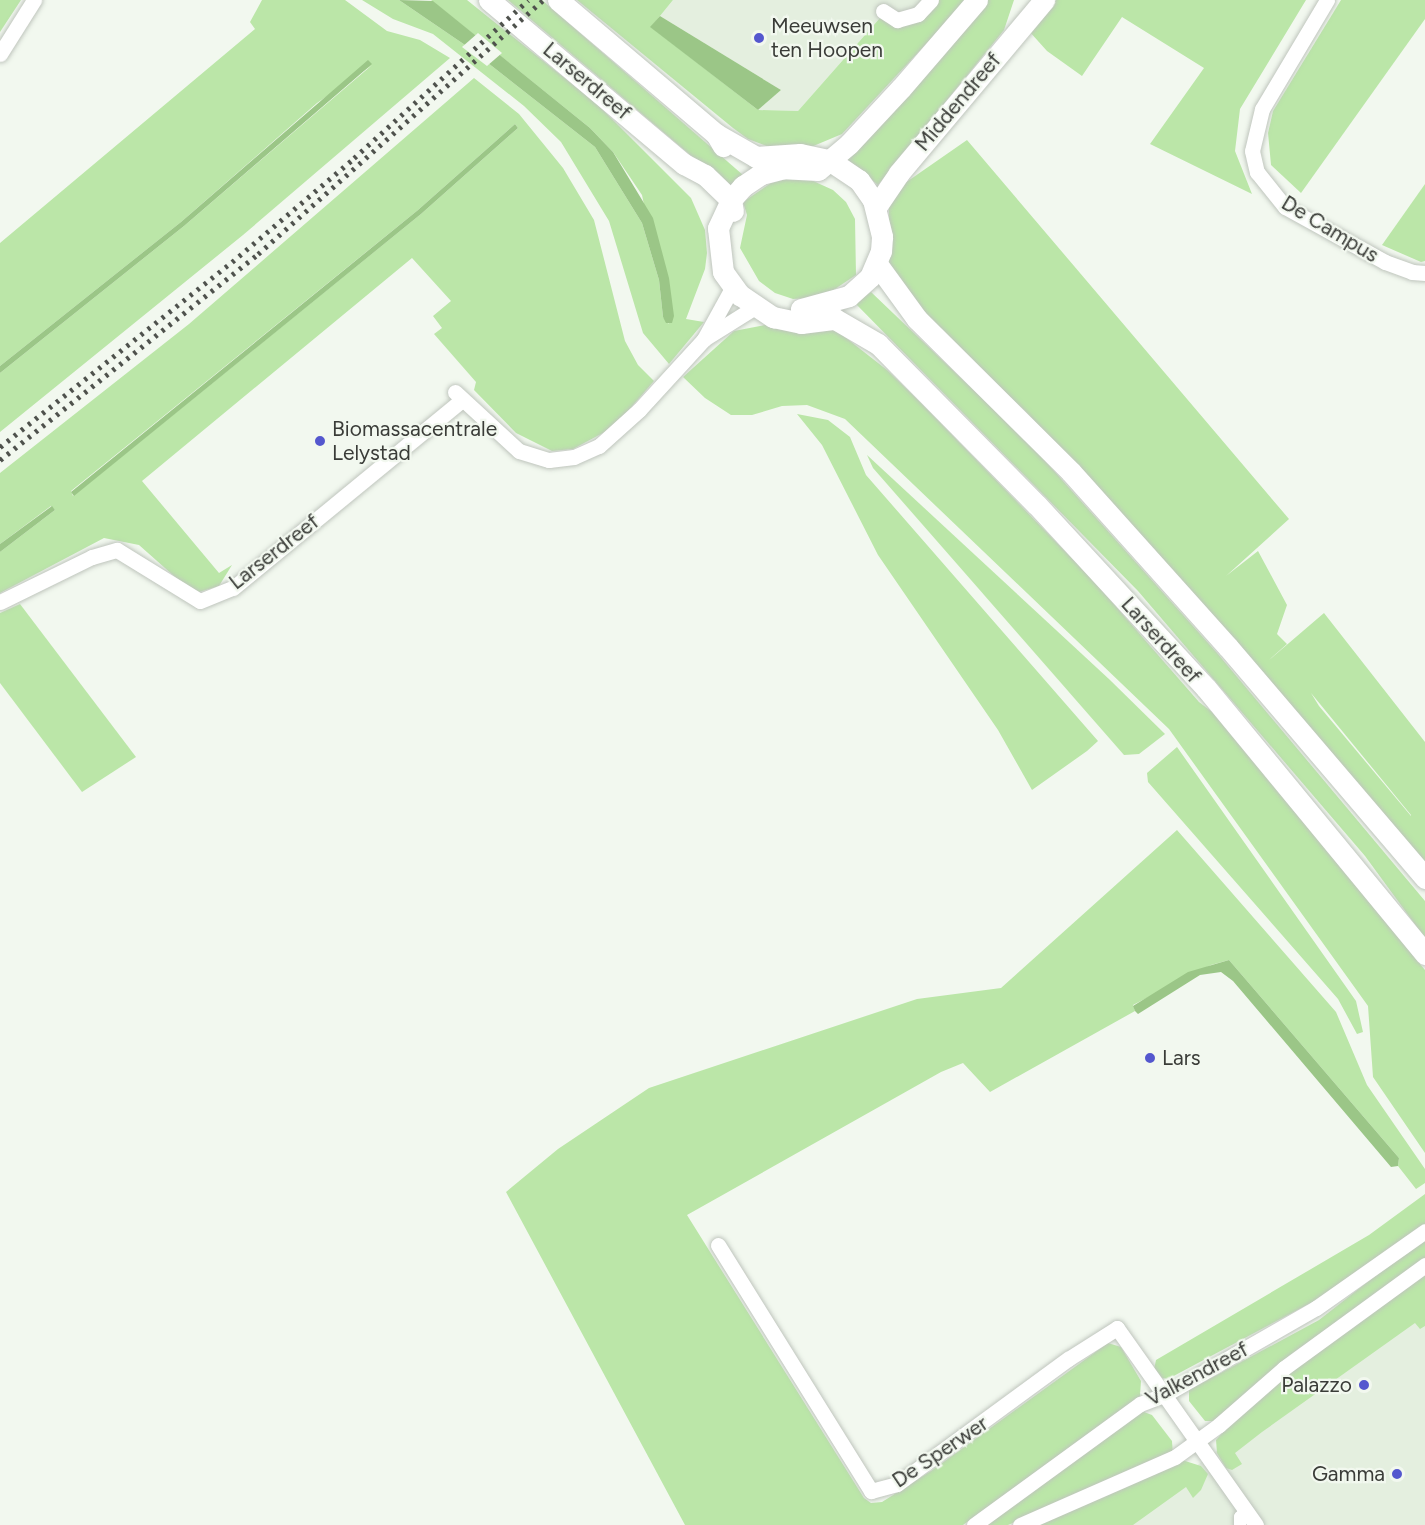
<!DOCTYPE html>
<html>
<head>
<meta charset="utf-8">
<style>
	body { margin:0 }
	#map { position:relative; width:1425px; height:1525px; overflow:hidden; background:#f2f8ef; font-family:Figtree,sans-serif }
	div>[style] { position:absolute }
	.built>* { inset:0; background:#e4efdf }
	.green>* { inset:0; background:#bbe6a8 }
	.water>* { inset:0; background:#9bc687 }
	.pier>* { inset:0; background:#f2f8ef }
	.roads { filter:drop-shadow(0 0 2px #bfc5bd) drop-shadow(0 0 2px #bfc5bd) }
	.pedestrian>* { height:12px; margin:-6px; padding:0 6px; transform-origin:6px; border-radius:6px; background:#fff }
	.minor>* { height:15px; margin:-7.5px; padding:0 7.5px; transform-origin:7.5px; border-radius:7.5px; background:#fff }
	.secondary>* { height:21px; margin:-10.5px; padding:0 10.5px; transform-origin:10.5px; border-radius:10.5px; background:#fff }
	.rail>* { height:4.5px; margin-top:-2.25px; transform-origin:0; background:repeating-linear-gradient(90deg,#4e514c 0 3px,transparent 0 9px) }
	.dots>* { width:16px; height:16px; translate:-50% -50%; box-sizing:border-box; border:3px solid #f2f8ef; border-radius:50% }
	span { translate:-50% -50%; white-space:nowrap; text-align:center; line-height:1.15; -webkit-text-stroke:4.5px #f2f8ef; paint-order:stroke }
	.poi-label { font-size:21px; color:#3a3c38 }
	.left { translate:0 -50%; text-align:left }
	.right { translate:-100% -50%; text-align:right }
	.street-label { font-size:21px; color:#3a3c38 }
</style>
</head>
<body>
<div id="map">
	<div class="built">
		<div style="clip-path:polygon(673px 0,937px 0,918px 22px,880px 18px,798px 111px,758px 110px,781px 90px,660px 16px)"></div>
		<div style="clip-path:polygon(1425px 1294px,1425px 1525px,1099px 1525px,1183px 1476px)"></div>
	</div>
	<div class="green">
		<div style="clip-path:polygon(0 0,21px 0,0 32px)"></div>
		<div style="clip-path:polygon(262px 0,345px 0,387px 31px,420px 40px,450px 58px,243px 235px,0 432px,0 373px,184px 226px,372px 65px,317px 103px,181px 222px,0 366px,0 243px,255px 29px,250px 22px)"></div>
		<div style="clip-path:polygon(362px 0,399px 0,465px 45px,595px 147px,642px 223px,659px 280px,663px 317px,669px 324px,642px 195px,613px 152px,590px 128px,431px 0,467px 0,597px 104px,691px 198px,705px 230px,707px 253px,705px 269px,686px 319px,704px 322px,669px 364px,643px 333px,609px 221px,561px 142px,524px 106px,433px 34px,393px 19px)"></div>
		<div style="clip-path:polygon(508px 0,542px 0,743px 175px,729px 188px)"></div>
		<div style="clip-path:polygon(577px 0,673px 0,651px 27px,758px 110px,798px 111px,880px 18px,918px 22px,937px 0,967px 0,842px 134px,811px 147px,775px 149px,748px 139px,733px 128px)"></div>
		<div style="clip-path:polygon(985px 0,1014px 0,1004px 30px,878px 185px,847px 159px)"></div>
		<div style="clip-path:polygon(1053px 0,1306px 0,1240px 109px,1235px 151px,1252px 194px,1150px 144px,1204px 68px,1122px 17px,1082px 76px,1047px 51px,1029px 31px)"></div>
		<div style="clip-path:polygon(1341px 0,1425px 0,1425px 19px,1301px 193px,1271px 165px,1268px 133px,1273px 111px)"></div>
		<div style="clip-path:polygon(evenodd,474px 78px,519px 114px,563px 168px,594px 220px,625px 341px,638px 365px,654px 381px,614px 427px,573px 449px,552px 451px,516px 433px,474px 390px,476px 382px,434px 334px,442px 328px,433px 316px,451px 301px,412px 258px,142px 481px,219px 573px,232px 565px,219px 586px,199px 592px,183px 584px,139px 545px,104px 538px,0 593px,0 552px,55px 510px,51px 506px,0 544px,0 473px,189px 324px,474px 78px,515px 124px,518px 128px,421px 214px,73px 496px,71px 491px,418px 210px,515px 124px)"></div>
		<div style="clip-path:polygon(evenodd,967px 140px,1289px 519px,1226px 576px,1258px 551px,1287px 605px,1277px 634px,1287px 644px,1269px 660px,1324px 613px,1425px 742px,1425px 866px,1116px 508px,1025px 411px,933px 324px,889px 265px,889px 202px,895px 190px,967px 140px,1311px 693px,1411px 815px,1411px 816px,1319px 706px,1311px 693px)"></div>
		<div style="clip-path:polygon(790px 178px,811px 180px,833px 190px,846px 202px,855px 219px,856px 275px,829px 293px,811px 298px,793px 299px,775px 293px,759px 281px,740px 248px,747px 215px,743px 202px,771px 183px)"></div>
		<div style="clip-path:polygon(1425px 184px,1425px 261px,1421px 262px,1382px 245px)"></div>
		<div style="clip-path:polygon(871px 292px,1029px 443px,1218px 654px,1425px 901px,1425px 938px,1365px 856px,1138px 591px,855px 303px)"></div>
		<div style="clip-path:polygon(770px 324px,836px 330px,887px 370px,921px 403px,1091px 578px,1199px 702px,1212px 712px,1425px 970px,1425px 1153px,1373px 1077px,1368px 1006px,1169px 729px,845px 419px,807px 405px,782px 406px,752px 415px,731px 415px,705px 398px,683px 377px,734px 331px)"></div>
		<div style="clip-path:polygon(797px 414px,828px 420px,850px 437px,866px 475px,1098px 741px,1087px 751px,1032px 790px,998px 730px,878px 555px,822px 445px)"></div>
		<div style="clip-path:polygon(867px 455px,1110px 680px,1165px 734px,1139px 754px,1124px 755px,873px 468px)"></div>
		<div style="clip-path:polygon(20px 604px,136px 757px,82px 792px,0 683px,0 613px)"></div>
		<div style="clip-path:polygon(1177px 747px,1356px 1001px,1363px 1032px,1357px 1034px,1338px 999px,1148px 782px,1147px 773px)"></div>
		<div style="clip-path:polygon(1177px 830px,1336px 1012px,1367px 1085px,1425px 1169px,1425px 1183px,1416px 1189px,1398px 1166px,1399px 1158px,1229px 960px,1211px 965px,1133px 1005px,1135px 1011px,990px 1092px,963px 1063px,941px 1072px,687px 1215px,864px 1498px,871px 1503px,882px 1502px,931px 1471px,1108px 1343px,1121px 1347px,1141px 1381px,1140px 1396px,963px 1525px,685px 1525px,506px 1192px,558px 1149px,649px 1088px,917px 999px,1001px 988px)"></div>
		<div style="clip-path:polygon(1425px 1194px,1425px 1224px,1318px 1299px,1168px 1379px,1162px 1378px,1154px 1369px,1156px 1360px,1369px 1235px)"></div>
		<div style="clip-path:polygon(1425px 1237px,1425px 1259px,1290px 1355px,1215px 1421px,1205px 1421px,1189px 1401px,1189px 1390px,1319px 1320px)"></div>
		<div style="clip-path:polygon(1425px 1272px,1425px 1326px,1420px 1329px,1415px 1323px,1262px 1432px,1235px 1453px,1242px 1464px,1232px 1470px,1226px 1468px,1217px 1453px,1216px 1440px,1255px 1397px)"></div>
		<div style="clip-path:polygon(1144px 1412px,1152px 1415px,1172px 1441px,1173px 1455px,1008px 1525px,982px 1525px,1134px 1413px)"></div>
		<div style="clip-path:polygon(1182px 1460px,1201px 1466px,1208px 1474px,1201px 1490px,1193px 1498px,1186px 1487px,1133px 1525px,1031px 1525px)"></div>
	</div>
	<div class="water">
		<div style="clip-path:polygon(399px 0,433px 1px,590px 128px,613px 152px,653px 218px,669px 278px,674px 316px,672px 323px,666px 323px,663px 317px,659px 280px,642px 223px,595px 147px,465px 45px)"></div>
		<div style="clip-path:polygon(660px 16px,781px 90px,758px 110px,650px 27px)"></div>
		<div style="clip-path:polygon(368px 60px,372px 64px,184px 226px,0 373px,0 366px,181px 222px)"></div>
		<div style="clip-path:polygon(515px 124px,518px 128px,421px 214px,74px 496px,71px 492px,418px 210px)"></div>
		<div style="clip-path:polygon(52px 506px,55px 510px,0 552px,0 544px)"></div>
		<div style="clip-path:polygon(1229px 960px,1399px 1158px,1398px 1166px,1391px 1167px,1233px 981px,1221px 972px,1200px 975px,1138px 1014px,1135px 1011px,1133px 1006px,1188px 972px)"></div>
	</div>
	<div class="pier">
		<div style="clip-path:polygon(478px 33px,502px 53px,487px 66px,462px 47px)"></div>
	</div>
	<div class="roads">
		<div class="pedestrian">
			<div style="left:1240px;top:1525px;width:8px;rotate:-90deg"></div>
			<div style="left:1240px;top:1517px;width:8px;rotate:-45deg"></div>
		</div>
		<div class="minor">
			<div style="left:1327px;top:0;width:127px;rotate:120.8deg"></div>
			<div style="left:1262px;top:109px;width:43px;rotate:103.4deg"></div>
			<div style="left:1252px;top:151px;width:22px;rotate:77deg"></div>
			<div style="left:1257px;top:172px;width:45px;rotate:51.3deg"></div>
			<div style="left:1285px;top:207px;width:114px;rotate:28.8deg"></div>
			<div style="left:1385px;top:262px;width:29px;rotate:20deg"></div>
			<div style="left:1412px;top:272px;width:13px;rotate:4deg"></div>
			<div style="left:883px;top:11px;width:17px;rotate:33deg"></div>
			<div style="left:897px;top:20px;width:22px;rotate:-16deg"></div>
			<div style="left:918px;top:14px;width:19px;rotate:-47deg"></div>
			<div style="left:0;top:54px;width:64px;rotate:-57.8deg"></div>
			<div style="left:704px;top:339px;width:58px;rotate:-61.2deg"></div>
			<div style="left:455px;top:392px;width:87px;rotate:42.7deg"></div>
			<div style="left:519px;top:451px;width:31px;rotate:17deg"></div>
			<div style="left:549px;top:460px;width:25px;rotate:-7deg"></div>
			<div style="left:574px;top:457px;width:27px;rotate:-24deg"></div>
			<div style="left:599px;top:446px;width:54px;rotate:-42deg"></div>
			<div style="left:639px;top:410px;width:96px;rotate:-47.5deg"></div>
			<div style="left:704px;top:339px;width:60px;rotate:-32.1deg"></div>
			<div style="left:0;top:602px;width:102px;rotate:-26.1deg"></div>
			<div style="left:92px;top:557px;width:26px;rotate:-16deg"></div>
			<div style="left:117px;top:550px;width:97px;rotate:31.6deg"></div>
			<div style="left:200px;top:601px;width:35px;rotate:-22deg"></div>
			<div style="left:233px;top:588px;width:296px;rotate:-39.4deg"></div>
			<div style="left:718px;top:1245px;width:290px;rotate:58.1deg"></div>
			<div style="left:871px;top:1491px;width:27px;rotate:-15deg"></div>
			<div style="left:897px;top:1484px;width:212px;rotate:-36.2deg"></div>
			<div style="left:1068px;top:1359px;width:58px;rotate:-32.3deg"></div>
			<div style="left:1117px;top:1328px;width:241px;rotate:54.8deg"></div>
			<div style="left:974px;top:1525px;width:205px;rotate:-36.1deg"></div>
			<div style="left:1140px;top:1404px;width:26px;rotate:-21deg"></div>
			<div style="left:1164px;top:1395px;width:175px;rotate:-29.8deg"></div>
			<div style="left:1316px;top:1308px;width:133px;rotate:-35.2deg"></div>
			<div style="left:1020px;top:1525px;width:169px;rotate:-23.7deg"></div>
			<div style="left:1175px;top:1457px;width:54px;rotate:-36deg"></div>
			<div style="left:1219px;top:1425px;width:86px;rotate:-41.2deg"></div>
			<div style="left:1284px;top:1368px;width:175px;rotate:-36.1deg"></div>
		</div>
		<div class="secondary">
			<div style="left:489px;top:0;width:255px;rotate:40.1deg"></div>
			<div style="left:684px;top:164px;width:24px;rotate:28deg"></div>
			<div style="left:705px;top:175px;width:36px;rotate:44deg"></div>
			<div style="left:731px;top:200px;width:11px;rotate:80deg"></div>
			<div style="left:558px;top:0;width:207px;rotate:40.3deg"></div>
			<div style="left:716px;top:134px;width:14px;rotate:60deg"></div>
			<div style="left:977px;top:0;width:116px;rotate:130.8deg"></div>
			<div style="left:901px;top:88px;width:76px;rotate:132.9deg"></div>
			<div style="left:849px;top:144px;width:40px;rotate:140deg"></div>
			<div style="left:818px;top:170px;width:34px;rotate:-177deg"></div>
			<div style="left:784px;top:168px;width:24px;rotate:165deg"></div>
			<div style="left:761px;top:174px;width:22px;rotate:146deg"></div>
			<div style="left:743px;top:186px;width:18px;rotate:131deg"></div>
			<div style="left:731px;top:200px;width:31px;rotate:115deg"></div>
			<div style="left:718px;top:228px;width:44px;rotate:83.5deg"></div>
			<div style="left:723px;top:272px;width:29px;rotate:54deg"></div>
			<div style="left:740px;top:295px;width:40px;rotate:34deg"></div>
			<div style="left:773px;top:317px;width:29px;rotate:12deg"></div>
			<div style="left:801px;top:323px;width:34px;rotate:-7deg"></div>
			<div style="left:835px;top:319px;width:50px;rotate:30.2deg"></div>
			<div style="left:878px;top:344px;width:226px;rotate:45.4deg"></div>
			<div style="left:1037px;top:505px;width:249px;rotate:47.3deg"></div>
			<div style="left:1206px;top:688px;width:345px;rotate:50.5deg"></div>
			<div style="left:716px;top:134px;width:46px;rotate:29.9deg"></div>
			<div style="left:756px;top:157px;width:44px;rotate:-3.9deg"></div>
			<div style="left:800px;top:154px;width:30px;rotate:12deg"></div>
			<div style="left:829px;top:160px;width:36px;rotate:34deg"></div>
			<div style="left:859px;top:180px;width:24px;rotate:55deg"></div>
			<div style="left:873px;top:200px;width:38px;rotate:76deg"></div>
			<div style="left:882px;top:237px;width:14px;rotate:94deg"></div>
			<div style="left:881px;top:251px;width:28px;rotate:113deg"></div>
			<div style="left:870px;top:277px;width:28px;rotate:138deg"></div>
			<div style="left:849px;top:296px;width:50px;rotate:164.8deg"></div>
			<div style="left:876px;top:207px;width:41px;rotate:-55.9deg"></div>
			<div style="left:899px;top:173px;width:226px;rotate:-50deg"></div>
			<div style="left:877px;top:264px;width:68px;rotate:54deg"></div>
			<div style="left:917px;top:319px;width:217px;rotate:44.8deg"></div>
			<div style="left:1071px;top:472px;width:235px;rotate:48.1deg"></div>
			<div style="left:1228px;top:647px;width:304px;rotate:49.5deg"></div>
		</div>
	</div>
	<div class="rail">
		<div style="left:0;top:447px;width:297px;rotate:-38.6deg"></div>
		<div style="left:232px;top:262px;width:160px;rotate:-40.4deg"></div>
		<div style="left:354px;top:158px;width:235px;rotate:-42.2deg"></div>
		<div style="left:0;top:460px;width:330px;rotate:-38.6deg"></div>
		<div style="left:258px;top:254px;width:382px;rotate:-41.7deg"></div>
	</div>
	<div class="dots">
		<div style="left:759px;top:38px;background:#5457ce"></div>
		<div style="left:320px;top:441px;background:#5457ce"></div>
		<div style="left:1150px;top:1058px;background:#5457ce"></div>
		<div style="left:1364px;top:1385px;background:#5457ce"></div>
		<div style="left:1397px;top:1474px;background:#5457ce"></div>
	</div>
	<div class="poi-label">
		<span class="left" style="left:771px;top:38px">Meeuwsen<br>ten Hoopen</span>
		<span class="left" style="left:332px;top:441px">Biomassacentrale<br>Lelystad</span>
		<span class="left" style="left:1162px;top:1058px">Lars</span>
		<span class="right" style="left:1352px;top:1385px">Palazzo</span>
		<span class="right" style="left:1385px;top:1474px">Gamma</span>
	</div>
	<div class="street-label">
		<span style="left:587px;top:81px;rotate:40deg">Larserdreef</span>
		<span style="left:958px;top:102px;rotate:-50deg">Middendreef</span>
		<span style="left:1330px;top:229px;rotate:31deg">De Campus</span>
		<span style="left:274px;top:552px;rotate:-38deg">Larserdreef</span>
		<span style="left:1161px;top:640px;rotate:48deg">Larserdreef</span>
		<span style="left:1197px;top:1374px;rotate:-28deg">Valkendreef</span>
		<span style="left:940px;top:1452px;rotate:-34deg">De Sperwer</span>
	</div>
</div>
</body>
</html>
